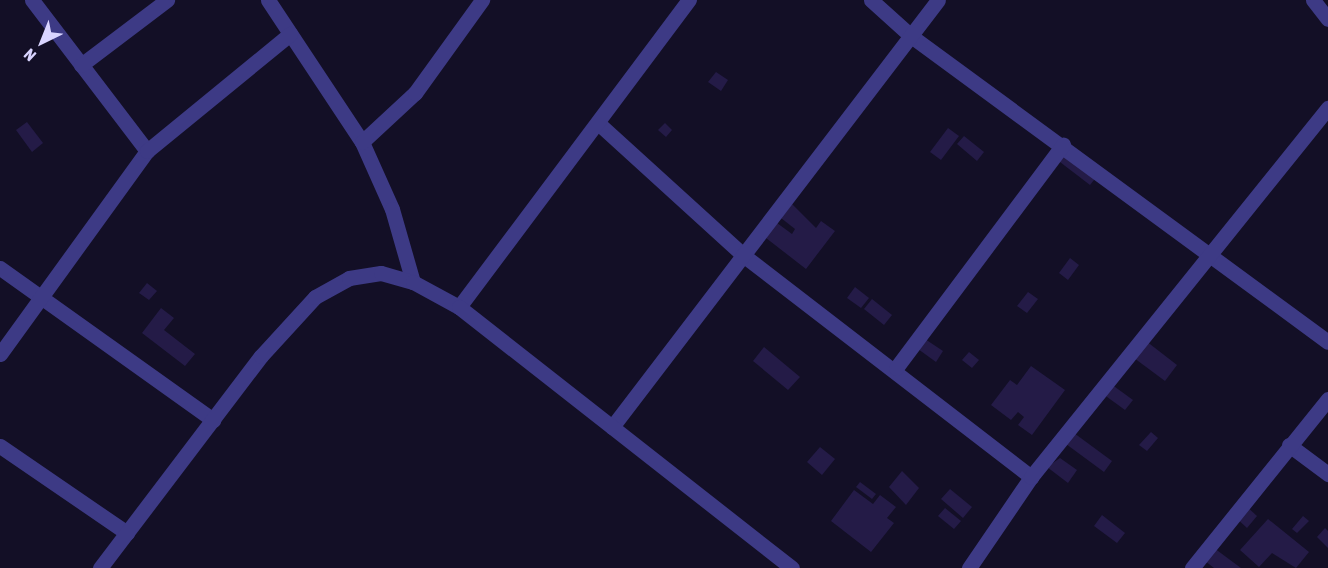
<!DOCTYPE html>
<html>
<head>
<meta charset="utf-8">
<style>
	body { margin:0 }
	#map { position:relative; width:1328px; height:568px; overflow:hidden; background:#130f26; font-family:"Asap Condensed",sans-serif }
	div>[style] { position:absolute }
	.building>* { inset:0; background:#241b47 }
	.minor>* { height:15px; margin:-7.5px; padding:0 7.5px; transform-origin:7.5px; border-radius:7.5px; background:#3d3a85 }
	span { translate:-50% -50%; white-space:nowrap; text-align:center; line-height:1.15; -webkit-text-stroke:6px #130f26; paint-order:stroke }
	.north { position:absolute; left:12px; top:12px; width:60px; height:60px; -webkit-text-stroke:4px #130f26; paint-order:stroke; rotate:223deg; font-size:16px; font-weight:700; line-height:24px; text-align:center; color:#d9d4ff }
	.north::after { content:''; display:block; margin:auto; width:21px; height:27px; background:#d9d4ff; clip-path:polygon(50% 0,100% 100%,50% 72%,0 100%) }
</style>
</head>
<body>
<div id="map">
	<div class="building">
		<div style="clip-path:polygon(716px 72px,728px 80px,721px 91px,708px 82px)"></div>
		<div style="clip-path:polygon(27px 122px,43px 143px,32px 152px,16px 130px)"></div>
		<div style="clip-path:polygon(665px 123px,672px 130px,666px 137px,658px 130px)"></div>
		<div style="clip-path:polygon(948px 128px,959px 136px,941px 160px,930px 152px)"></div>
		<div style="clip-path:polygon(964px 136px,984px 152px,977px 161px,957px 144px)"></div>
		<div style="clip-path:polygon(1064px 148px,1098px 175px,1090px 185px,1056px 159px)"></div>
		<div style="clip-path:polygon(792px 204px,816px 228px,821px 221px,835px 231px,806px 269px,766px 238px,777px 223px,792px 234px,795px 229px,781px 218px)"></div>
		<div style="clip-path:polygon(1070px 258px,1079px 265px,1068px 280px,1059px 273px)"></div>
		<div style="clip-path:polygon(147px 283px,157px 291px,149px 300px,139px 293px)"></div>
		<div style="clip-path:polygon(855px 287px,869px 298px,861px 308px,847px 298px)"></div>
		<div style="clip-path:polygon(1028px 292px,1038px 299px,1027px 313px,1017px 306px)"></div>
		<div style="clip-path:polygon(872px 299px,892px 315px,884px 325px,864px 309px)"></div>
		<div style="clip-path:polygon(161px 308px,174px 318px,164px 330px,195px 354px,185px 366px,142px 333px)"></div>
		<div style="clip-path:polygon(925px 339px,943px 351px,936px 362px,918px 349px)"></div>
		<div style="clip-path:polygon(1146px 341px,1177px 365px,1165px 381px,1134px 358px)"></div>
		<div style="clip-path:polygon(764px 347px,800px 377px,788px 390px,753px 361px)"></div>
		<div style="clip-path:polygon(969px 352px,979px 360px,972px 368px,962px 360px)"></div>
		<div style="clip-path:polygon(1031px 366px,1065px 390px,1032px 435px,1018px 425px,1024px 417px,1018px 412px,1011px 420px,991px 405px,1010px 380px,1017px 385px)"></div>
		<div style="clip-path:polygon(1111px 384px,1133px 400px,1125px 410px,1103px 394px)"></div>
		<div style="clip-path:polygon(1151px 432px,1158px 438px,1147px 451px,1139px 445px)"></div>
		<div style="clip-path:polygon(1074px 433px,1112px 461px,1104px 472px,1066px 444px)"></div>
		<div style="clip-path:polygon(820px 447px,835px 459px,822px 475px,807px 462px)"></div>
		<div style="clip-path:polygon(1060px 458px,1077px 470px,1068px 483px,1047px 467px)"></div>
		<div style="clip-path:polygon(902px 471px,919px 488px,906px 505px,889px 487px)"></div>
		<div style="clip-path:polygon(860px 482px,876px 494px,872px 499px,856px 487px)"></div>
		<div style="clip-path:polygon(950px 489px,972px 507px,963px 518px,941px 499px)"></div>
		<div style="clip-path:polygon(854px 490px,873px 504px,880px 495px,896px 507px,887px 518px,894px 523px,871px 552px,831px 521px)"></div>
		<div style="clip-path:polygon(1245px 505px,1257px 516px,1247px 528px,1235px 517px)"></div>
		<div style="clip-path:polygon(945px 508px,961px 521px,954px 529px,938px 516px)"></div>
		<div style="clip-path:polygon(1102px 515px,1125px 533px,1117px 543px,1094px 526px)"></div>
		<div style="clip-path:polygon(1303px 516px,1309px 521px,1297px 533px,1292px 529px)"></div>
		<div style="clip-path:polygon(1268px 519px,1309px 552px,1296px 568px,1272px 553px,1259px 567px,1240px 550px)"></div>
		<div style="clip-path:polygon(1325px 528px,1328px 531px,1328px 548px,1317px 537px)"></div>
		<div style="clip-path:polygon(1214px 548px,1241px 568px,1214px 568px,1205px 561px)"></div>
	</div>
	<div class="minor">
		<div style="left:32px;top:0;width:190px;rotate:52.7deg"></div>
		<div style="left:268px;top:0;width:170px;rotate:56.5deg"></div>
		<div style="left:362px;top:142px;width:73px;rotate:65.9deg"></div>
		<div style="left:392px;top:209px;width:76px;rotate:74deg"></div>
		<div style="left:871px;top:0;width:54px;rotate:42deg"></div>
		<div style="left:911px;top:36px;width:517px;rotate:36.27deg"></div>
		<div style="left:1313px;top:0;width:24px;rotate:52deg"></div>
		<div style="left:81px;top:65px;width:108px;rotate:-37.1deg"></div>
		<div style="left:598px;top:123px;width:196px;rotate:42.3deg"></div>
		<div style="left:743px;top:255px;width:364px;rotate:37.6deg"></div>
		<div style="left:362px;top:142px;width:72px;rotate:-42.8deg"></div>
		<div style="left:415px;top:93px;width:115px;rotate:-54.2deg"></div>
		<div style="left:0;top:268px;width:262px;rotate:35.5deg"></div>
		<div style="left:459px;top:307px;width:384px;rotate:-53.2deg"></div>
		<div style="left:0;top:354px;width:251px;rotate:-54.1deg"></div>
		<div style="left:147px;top:151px;width:185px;rotate:-39.3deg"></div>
		<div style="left:896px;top:368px;width:279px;rotate:-53.2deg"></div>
		<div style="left:612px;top:427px;width:537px;rotate:-52.64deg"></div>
		<div style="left:1289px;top:445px;width:49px;rotate:36.6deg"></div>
		<div style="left:0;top:446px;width:154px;rotate:34.4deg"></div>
		<div style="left:100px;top:568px;width:266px;rotate:-52.8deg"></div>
		<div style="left:261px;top:356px;width:80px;rotate:-47.5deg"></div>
		<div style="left:315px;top:297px;width:39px;rotate:-29deg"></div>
		<div style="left:349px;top:278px;width:32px;rotate:-9deg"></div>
		<div style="left:381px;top:273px;width:33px;rotate:16deg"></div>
		<div style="left:413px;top:282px;width:52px;rotate:28.5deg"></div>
		<div style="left:459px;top:307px;width:423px;rotate:38.1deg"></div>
		<div style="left:969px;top:568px;width:110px;rotate:-55.7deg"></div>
		<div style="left:1031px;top:477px;width:474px;rotate:-51.2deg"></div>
		<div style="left:1192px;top:568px;width:217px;rotate:-51.2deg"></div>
	</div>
	<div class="north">N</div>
</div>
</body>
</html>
